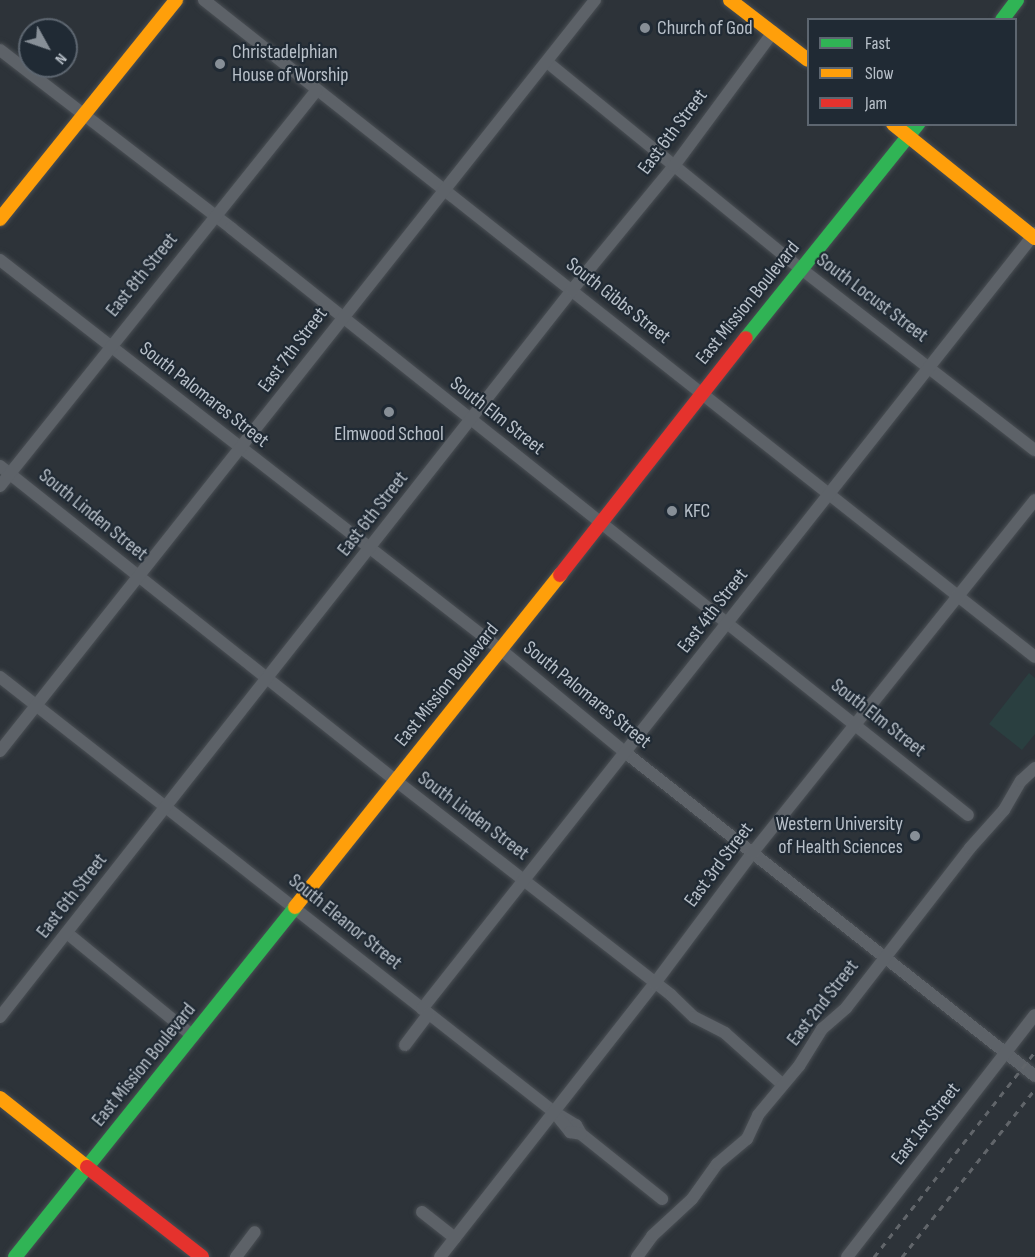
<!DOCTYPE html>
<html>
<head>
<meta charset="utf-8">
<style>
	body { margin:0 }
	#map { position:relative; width:1035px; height:1257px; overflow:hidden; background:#2d3339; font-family:"Sofia Sans Condensed",sans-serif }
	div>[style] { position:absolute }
	.green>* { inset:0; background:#2a3f40 }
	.roads { filter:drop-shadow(0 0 2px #4a4f54) drop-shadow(0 0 2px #4a4f54) }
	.street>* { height:12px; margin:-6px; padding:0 6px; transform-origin:6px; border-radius:6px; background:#5d6268 }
	.fast>* { height:14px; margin:-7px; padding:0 7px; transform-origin:7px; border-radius:7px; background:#30b455 }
	.slow>* { height:14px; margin:-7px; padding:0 7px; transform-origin:7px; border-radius:7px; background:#ff9f0a }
	.jam>* { height:14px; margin:-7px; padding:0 7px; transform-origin:7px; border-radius:7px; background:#e5322d }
	.rail>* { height:3px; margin-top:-1.5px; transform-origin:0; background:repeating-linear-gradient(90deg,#61656a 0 6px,transparent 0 12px) }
	.dots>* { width:16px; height:16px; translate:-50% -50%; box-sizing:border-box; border:3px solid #202a34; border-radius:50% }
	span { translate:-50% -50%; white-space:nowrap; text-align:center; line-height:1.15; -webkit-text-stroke:4.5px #202a34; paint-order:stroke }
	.poi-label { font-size:20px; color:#b8c0c9 }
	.left { translate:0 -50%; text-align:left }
	.right { translate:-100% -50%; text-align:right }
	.street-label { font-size:20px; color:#b8c0c9 }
	.legend { position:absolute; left:807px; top:18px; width:210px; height:108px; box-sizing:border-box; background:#202a34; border:2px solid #5d6670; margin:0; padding:8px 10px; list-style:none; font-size:18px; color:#b8c0c9 }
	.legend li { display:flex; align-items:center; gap:12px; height:30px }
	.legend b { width:30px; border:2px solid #5d6670 }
	.north { position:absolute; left:18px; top:18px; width:60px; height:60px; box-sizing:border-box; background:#202a34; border:2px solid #5d6670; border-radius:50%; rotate:130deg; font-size:16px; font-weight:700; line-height:24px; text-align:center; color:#b8c0c9 }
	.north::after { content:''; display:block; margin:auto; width:21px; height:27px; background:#878f97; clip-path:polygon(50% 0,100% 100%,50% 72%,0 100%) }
</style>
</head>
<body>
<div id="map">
	<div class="green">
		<div style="clip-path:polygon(1029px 673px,1035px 678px,1035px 734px,1022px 750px,989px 724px)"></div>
	</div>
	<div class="roads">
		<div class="street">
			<div style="left:204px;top:0;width:1059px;rotate:38.33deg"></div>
			<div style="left:0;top:50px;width:292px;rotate:37.6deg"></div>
			<div style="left:231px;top:228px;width:942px;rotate:38.54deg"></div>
			<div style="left:547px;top:62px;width:326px;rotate:39.2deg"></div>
			<div style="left:800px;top:268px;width:297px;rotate:37.8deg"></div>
			<div style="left:0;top:260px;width:635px;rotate:37.9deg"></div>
			<div style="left:501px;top:650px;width:162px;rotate:39.5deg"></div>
			<div style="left:626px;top:753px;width:521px;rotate:38.3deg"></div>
			<div style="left:0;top:466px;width:505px;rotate:38.48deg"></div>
			<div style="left:395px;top:780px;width:350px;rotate:37.9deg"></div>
			<div style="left:671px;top:995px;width:32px;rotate:44deg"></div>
			<div style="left:694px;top:1017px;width:35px;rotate:27deg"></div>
			<div style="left:725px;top:1033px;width:76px;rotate:41.8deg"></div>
			<div style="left:0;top:486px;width:506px;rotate:-51.34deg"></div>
			<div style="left:0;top:677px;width:704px;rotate:38.14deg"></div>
			<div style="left:554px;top:1112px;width:26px;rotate:31deg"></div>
			<div style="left:576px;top:1125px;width:10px;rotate:61deg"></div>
			<div style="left:581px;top:1134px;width:104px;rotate:38.7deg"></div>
			<div style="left:0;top:751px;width:958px;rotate:-51.61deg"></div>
			<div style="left:67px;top:933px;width:163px;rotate:39.3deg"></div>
			<div style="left:422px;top:1009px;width:989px;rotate:-51.69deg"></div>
			<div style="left:0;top:1017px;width:925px;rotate:-51.8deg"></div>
			<div style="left:572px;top:290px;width:161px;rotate:-50.6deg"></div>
			<div style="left:674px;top:166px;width:167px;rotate:-53.5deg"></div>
			<div style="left:405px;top:1045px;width:39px;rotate:-53deg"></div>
			<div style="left:554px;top:1112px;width:26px;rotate:51deg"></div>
			<div style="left:570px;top:1132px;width:11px;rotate:10deg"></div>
			<div style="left:422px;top:1212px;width:42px;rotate:38.2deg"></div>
			<div style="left:236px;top:1257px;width:31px;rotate:-53deg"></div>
			<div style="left:440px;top:1257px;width:348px;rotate:-51.9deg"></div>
			<div style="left:655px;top:983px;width:164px;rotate:-53.2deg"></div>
			<div style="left:753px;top:852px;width:451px;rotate:-51.3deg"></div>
			<div style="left:637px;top:1257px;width:26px;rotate:-54deg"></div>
			<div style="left:652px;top:1236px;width:54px;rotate:-42.8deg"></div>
			<div style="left:692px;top:1199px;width:43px;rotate:-54.5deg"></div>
			<div style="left:717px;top:1164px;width:39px;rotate:-40deg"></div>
			<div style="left:747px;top:1139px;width:26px;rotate:-65deg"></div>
			<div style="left:758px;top:1115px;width:64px;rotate:-50.1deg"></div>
			<div style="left:799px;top:1066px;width:44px;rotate:-58.1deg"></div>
			<div style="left:822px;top:1029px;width:32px;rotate:-41deg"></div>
			<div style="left:846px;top:1008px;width:202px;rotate:-52.2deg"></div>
			<div style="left:970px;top:848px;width:51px;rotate:-48.2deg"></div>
			<div style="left:1004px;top:810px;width:34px;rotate:-60deg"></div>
			<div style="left:1021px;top:781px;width:19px;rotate:-43deg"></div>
			<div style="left:847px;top:1257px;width:306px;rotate:-52.2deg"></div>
		</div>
		<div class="fast">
			<div style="left:1002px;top:20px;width:25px;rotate:-53deg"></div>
			<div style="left:746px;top:338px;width:275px;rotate:-51.2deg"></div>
			<div style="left:15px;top:1257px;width:448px;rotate:-51.3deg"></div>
		</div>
		<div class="slow">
			<div style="left:730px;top:0;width:98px;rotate:37.6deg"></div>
			<div style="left:893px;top:124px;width:182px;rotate:38.8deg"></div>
			<div style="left:0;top:219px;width:281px;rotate:-51.2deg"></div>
			<div style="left:295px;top:907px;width:425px;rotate:-51.4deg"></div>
			<div style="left:0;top:1098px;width:111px;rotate:38.4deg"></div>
		</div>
		<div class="jam">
			<div style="left:560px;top:575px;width:301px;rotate:-51.9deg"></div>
			<div style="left:87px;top:1167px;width:146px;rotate:38deg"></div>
		</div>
	</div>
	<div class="rail">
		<div style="left:874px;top:1257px;width:261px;rotate:-51.9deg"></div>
		<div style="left:902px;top:1257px;width:214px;rotate:-51.6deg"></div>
	</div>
	<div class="dots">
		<div style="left:645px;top:28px;background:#878f97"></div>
		<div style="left:220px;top:64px;background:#878f97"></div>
		<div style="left:389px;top:412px;background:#878f97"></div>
		<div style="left:672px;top:511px;background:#878f97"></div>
		<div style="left:915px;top:836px;background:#878f97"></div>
	</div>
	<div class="poi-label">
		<span class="left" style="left:657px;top:28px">Church of God</span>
		<span class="left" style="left:232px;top:64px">Christadelphian<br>House of Worship</span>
		<span style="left:389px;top:434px">Elmwood School</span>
		<span class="left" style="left:684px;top:511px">KFC</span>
		<span class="right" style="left:903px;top:836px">Western University<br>of Health Sciences</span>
	</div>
	<div class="street-label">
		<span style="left:673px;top:132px;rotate:-53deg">East 6th Street</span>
		<span style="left:142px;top:275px;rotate:-51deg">East 8th Street</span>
		<span style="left:872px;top:298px;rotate:37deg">South Locust Street</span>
		<span style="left:618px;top:301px;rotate:38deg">South Gibbs Street</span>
		<span style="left:748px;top:303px;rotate:-51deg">East Mission Boulevard</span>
		<span style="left:293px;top:350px;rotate:-53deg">East 7th Street</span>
		<span style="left:204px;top:395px;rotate:38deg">South Palomares Street</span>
		<span style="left:497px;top:416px;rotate:38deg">South Elm Street</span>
		<span style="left:373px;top:514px;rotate:-52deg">East 6th Street</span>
		<span style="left:93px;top:515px;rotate:39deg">South Linden Street</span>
		<span style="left:713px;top:611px;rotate:-52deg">East 4th Street</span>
		<span style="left:447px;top:685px;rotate:-51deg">East Mission Boulevard</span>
		<span style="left:587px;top:695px;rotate:39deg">South Palomares Street</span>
		<span style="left:878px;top:718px;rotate:38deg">South Elm Street</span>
		<span style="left:473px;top:816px;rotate:37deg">South Linden Street</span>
		<span style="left:719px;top:865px;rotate:-53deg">East 3rd Street</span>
		<span style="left:72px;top:896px;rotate:-52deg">East 6th Street</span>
		<span style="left:345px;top:922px;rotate:39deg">South Eleanor Street</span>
		<span style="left:823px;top:1003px;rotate:-52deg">East 2nd Street</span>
		<span style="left:144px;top:1065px;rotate:-51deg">East Mission Boulevard</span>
		<span style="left:926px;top:1124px;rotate:-52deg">East 1st Street</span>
	</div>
	<ul class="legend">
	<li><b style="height:8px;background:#30b455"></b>Fast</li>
	<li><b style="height:8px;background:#ff9f0a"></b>Slow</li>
	<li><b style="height:8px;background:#e5322d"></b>Jam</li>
	</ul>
	<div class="north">N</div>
</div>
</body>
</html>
